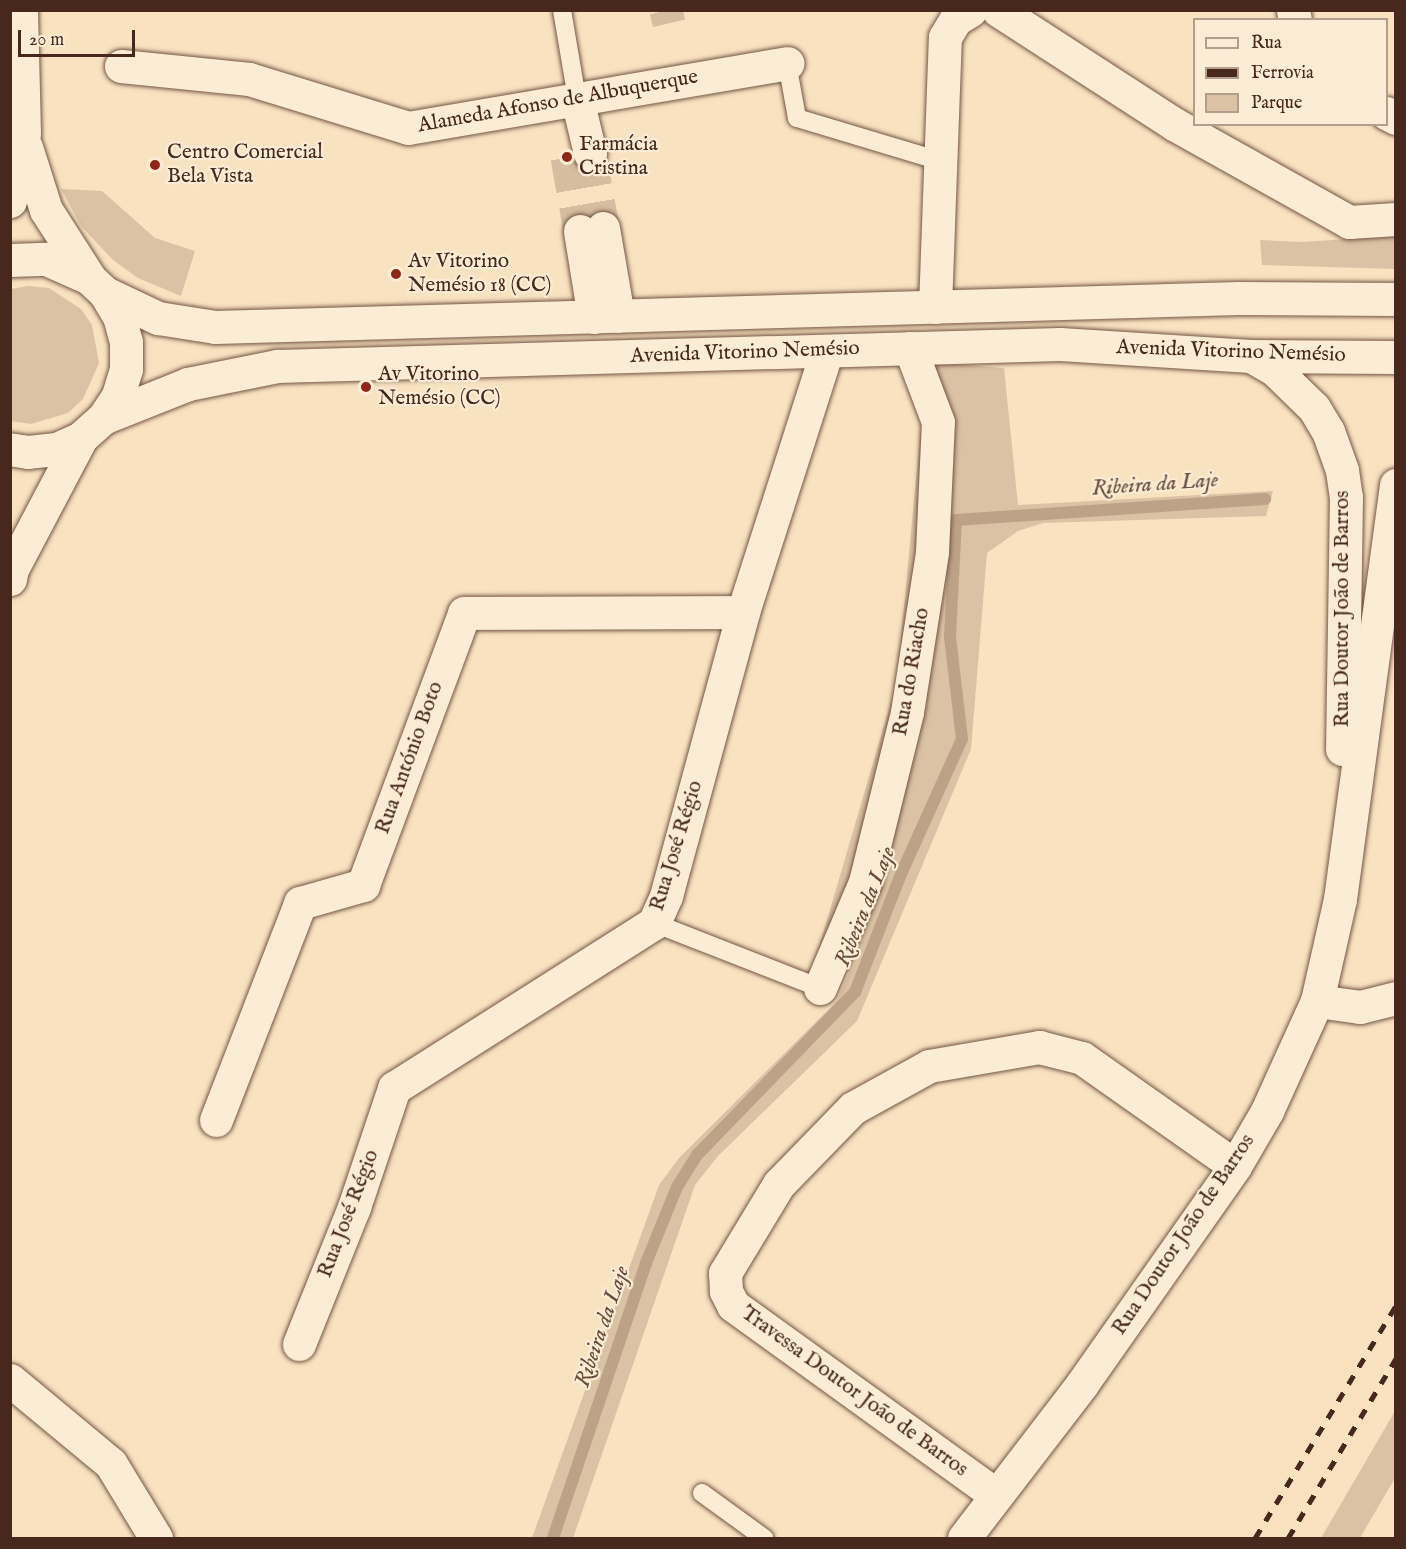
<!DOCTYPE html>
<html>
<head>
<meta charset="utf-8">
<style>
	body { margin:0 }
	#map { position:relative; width:1406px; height:1549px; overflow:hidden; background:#f9e2c0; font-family:"IM FELL English",serif }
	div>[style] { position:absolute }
	.green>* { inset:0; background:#dbc2a4 }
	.stream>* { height:12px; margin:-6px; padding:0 6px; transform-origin:6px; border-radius:6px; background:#bda288 }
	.street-tunnel>* { height:33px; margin-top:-16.5px; transform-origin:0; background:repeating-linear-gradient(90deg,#d6bd9f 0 33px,transparent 0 49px) }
	.roads { filter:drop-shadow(0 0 2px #745645) drop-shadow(0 0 2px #745645) }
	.lane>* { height:18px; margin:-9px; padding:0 9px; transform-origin:9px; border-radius:9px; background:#fbecd6 }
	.street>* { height:33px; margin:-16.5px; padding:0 16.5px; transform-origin:16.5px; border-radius:16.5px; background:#fbecd6 }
	.secondary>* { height:33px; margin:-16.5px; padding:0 16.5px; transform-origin:16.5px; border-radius:16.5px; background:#fbecd6 }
	.rail>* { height:4.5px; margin-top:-2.25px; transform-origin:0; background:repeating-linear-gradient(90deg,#48271c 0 10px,transparent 0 20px) }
	.dots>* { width:16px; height:16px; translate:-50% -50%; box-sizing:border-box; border:3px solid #fbecd6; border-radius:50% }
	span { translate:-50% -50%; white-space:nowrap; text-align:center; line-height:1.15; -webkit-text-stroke:4.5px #fbecd6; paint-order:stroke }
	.street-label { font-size:21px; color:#48271c }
	.poi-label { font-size:21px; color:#48271c }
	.left { translate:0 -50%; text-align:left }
	.water-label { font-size:22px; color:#6b4c3c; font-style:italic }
	.frame { position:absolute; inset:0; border:12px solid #48271c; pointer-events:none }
	.legend { position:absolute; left:1193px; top:18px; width:195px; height:108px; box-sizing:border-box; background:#fbecd6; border:2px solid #b39d8c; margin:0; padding:8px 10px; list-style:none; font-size:18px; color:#48271c }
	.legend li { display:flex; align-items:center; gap:12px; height:30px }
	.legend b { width:30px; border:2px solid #b39d8c }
	.scale { position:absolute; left:18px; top:30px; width:117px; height:27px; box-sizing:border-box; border:3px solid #48271c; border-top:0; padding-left:8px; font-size:18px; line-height:21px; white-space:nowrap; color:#48271c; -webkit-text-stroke:4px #fbecd6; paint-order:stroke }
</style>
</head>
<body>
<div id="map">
	<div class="green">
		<div style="clip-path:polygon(61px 189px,102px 191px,155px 238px,195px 251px,181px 296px,138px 278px,113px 260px,81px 226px)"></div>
		<div style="clip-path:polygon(1395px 236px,1395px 269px,1262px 265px,1260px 240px,1302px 242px)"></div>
		<div style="clip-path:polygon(28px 286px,49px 288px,81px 309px,92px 325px,99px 363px,83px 399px,68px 413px,31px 424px,10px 421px,11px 289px)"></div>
		<div style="clip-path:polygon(927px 362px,1004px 368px,1018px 505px,1273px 491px,1266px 516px,1043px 523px,1018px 531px,987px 553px,971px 749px,857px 1021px,718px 1156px,695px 1185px,573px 1538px,532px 1538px,659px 1185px,679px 1158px,837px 1001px,849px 972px,815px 961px,897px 681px)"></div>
		<div style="clip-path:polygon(1395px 1411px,1395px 1478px,1360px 1538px,1321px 1538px)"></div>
	</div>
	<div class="stream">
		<div style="left:553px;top:1538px;width:290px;rotate:-71.3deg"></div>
		<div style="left:646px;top:1263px;width:82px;rotate:-67.8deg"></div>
		<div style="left:677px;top:1187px;width:39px;rotate:-58deg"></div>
		<div style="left:698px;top:1154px;width:226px;rotate:-45.9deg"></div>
		<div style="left:855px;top:992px;width:127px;rotate:-68.7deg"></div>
		<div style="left:901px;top:874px;width:148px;rotate:-65.7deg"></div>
		<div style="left:962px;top:739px;width:103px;rotate:-96.7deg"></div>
		<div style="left:950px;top:637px;width:117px;rotate:-87.1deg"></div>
		<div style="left:956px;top:520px;width:310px;rotate:-3.9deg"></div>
	</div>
	<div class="street-tunnel">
		<div style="left:666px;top:10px;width:13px;rotate:77deg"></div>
		<div style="left:590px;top:153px;width:76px;rotate:80.2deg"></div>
		<div style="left:567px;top:157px;width:75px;rotate:80deg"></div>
	</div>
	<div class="roads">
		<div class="lane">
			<div style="left:562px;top:10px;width:90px;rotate:80.4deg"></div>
			<div style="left:787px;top:63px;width:56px;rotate:79.7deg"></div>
			<div style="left:797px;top:118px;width:149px;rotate:16.7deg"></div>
			<div style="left:654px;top:923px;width:178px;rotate:21.4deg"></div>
			<div style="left:702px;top:1493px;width:77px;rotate:36deg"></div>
		</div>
		<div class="street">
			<div style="left:998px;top:10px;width:210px;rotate:32.9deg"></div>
			<div style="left:1174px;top:124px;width:201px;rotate:29.2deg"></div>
			<div style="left:1349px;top:222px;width:47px;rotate:-3.7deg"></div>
			<div style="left:1293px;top:10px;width:10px;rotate:79deg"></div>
			<div style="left:121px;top:66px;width:129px;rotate:5.8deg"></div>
			<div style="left:249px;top:79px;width:166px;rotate:17.1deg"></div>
			<div style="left:408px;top:128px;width:385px;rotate:-9.7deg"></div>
			<div style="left:577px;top:99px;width:56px;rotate:76.5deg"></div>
			<div style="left:1386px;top:113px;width:11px;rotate:27deg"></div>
			<div style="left:603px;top:228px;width:89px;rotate:80.3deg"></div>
			<div style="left:580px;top:231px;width:87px;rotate:80.8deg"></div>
			<div style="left:935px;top:307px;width:270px;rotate:-87.9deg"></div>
			<div style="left:945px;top:37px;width:21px;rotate:-59deg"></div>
			<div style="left:956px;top:19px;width:17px;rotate:-31deg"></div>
			<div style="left:820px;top:988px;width:115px;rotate:-67deg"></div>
			<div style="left:865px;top:882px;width:175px;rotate:-76.1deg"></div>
			<div style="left:907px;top:712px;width:162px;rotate:-81.1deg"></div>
			<div style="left:932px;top:552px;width:130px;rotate:-87.4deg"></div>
			<div style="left:938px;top:422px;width:79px;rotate:-110.7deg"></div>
			<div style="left:1317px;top:1001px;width:43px;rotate:7.9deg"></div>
			<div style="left:1360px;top:1007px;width:37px;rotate:-14deg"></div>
			<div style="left:216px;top:1120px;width:233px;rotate:-68.8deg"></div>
			<div style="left:300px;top:903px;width:66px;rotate:-15.9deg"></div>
			<div style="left:363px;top:885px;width:290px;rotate:-69.6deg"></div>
			<div style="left:464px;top:613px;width:279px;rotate:-0.2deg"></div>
			<div style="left:299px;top:1344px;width:148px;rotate:-68.1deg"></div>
			<div style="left:354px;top:1207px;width:126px;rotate:-71.4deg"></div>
			<div style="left:394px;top:1088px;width:308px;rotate:-32.4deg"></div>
			<div style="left:654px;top:923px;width:30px;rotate:-66deg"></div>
			<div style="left:666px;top:896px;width:294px;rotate:-74.8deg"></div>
			<div style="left:743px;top:612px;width:274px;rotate:-72.2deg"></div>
			<div style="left:10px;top:1380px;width:131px;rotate:39.7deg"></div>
			<div style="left:111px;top:1464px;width:87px;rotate:58.7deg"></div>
			<div style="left:996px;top:1495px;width:324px;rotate:-144.2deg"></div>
			<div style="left:733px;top:1305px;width:16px;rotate:-117deg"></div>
			<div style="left:726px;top:1291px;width:18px;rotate:-93deg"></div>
			<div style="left:725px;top:1273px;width:104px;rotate:-58.8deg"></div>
			<div style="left:779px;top:1184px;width:106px;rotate:-45.8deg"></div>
			<div style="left:853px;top:1108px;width:87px;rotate:-28.9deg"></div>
			<div style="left:929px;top:1066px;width:112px;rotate:-9.8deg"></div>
			<div style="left:1039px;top:1047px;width:44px;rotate:14.3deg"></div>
			<div style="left:1082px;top:1058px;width:187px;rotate:35.2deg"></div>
		</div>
		<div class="secondary">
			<div style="left:26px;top:147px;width:66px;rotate:72.4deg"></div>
			<div style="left:46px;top:210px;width:80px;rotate:57.3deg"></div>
			<div style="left:10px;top:201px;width:69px;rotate:-78.4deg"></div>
			<div style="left:24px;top:133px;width:123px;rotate:-91.4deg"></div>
			<div style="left:10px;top:260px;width:36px;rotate:-2deg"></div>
			<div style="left:46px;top:259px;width:47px;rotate:23.8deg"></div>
			<div style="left:89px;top:278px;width:22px;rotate:43deg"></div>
			<div style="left:105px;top:293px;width:27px;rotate:59deg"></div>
			<div style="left:119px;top:316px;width:27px;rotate:75deg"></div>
			<div style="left:126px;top:342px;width:27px;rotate:90deg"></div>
			<div style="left:126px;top:369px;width:28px;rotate:107deg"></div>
			<div style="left:118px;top:396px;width:27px;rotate:124deg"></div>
			<div style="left:103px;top:418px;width:30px;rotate:138deg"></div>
			<div style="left:81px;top:438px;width:27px;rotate:156deg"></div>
			<div style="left:56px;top:449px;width:28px;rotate:174deg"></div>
			<div style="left:28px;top:452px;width:18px;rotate:-171deg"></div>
			<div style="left:105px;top:293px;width:59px;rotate:25.3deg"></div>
			<div style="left:158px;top:318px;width:58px;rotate:9deg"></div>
			<div style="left:215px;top:327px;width:1024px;rotate:-1.62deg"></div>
			<div style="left:1239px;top:298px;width:157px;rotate:0.4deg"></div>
			<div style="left:1251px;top:356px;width:28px;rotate:30deg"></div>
			<div style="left:1275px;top:370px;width:54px;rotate:44.3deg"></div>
			<div style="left:1314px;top:408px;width:27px;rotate:59deg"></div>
			<div style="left:1328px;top:431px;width:41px;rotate:70.3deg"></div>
			<div style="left:1342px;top:470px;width:27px;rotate:82deg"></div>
			<div style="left:1346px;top:497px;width:252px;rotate:90.9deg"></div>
			<div style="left:103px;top:418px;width:92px;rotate:-21.8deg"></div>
			<div style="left:188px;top:384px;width:91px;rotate:-11.4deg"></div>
			<div style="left:277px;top:366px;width:783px;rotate:-1.61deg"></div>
			<div style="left:1060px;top:344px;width:191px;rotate:3.6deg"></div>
			<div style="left:1251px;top:356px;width:145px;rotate:0.4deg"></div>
			<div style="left:10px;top:579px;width:10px;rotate:-79deg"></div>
			<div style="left:12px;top:569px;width:148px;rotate:-62.2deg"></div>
			<div style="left:964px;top:1538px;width:194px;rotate:-52.5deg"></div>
			<div style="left:1082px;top:1384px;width:266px;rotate:-54.9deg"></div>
			<div style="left:1235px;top:1166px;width:64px;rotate:-59.8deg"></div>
			<div style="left:1267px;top:1111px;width:121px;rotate:-65.6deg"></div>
			<div style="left:1317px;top:1001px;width:105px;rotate:-77.3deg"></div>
			<div style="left:1340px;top:899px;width:418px;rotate:-82.3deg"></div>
		</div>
	</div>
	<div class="rail">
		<div style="left:1255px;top:1538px;width:272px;rotate:-58.8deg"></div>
		<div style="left:1288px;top:1538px;width:210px;rotate:-59deg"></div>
	</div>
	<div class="dots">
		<div style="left:567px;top:157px;background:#8f2418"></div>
		<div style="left:155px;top:165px;background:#8f2418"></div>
		<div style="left:396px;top:274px;background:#8f2418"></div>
		<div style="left:366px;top:387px;background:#8f2418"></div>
	</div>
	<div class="street-label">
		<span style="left:558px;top:102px;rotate:-10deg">Alameda Afonso de Albuquerque</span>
		<span style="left:1231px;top:352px;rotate:2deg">Avenida Vitorino Nemésio</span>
		<span style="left:745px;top:353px;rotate:-2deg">Avenida Vitorino Nemésio</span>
		<span style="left:1343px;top:609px;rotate:-90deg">Rua Doutor João de Barros</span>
		<span style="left:912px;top:672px;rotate:-80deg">Rua do Riacho</span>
		<span style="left:410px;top:758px;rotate:-70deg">Rua António Boto</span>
		<span style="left:677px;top:846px;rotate:-73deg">Rua José Régio</span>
		<span style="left:349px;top:1214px;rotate:-69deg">Rua José Régio</span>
		<span style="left:1184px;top:1235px;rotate:-56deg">Rua Doutor João de Barros</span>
		<span style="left:854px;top:1392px;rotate:36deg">Travessa Doutor João de Barros</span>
	</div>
	<div class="poi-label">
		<span class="left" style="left:579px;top:157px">Farmácia<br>Cristina</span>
		<span class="left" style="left:167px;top:165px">Centro Comercial<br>Bela Vista</span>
		<span class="left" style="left:408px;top:274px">Av Vitorino<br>Nemésio 18 (CC)</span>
		<span class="left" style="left:378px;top:387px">Av Vitorino<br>Nemésio (CC)</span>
	</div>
	<div class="water-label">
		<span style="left:1155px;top:485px;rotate:-4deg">Ribeira da Laje</span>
		<span style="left:866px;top:907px;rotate:-68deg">Ribeira da Laje</span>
		<span style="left:603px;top:1327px;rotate:-71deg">Ribeira da Laje</span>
	</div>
	<div class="frame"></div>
	<ul class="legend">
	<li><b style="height:8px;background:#fbecd6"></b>Rua</li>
	<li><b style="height:8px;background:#48271c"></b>Ferrovia</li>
	<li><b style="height:16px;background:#dbc2a4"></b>Parque</li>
	</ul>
	<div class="scale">20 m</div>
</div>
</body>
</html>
